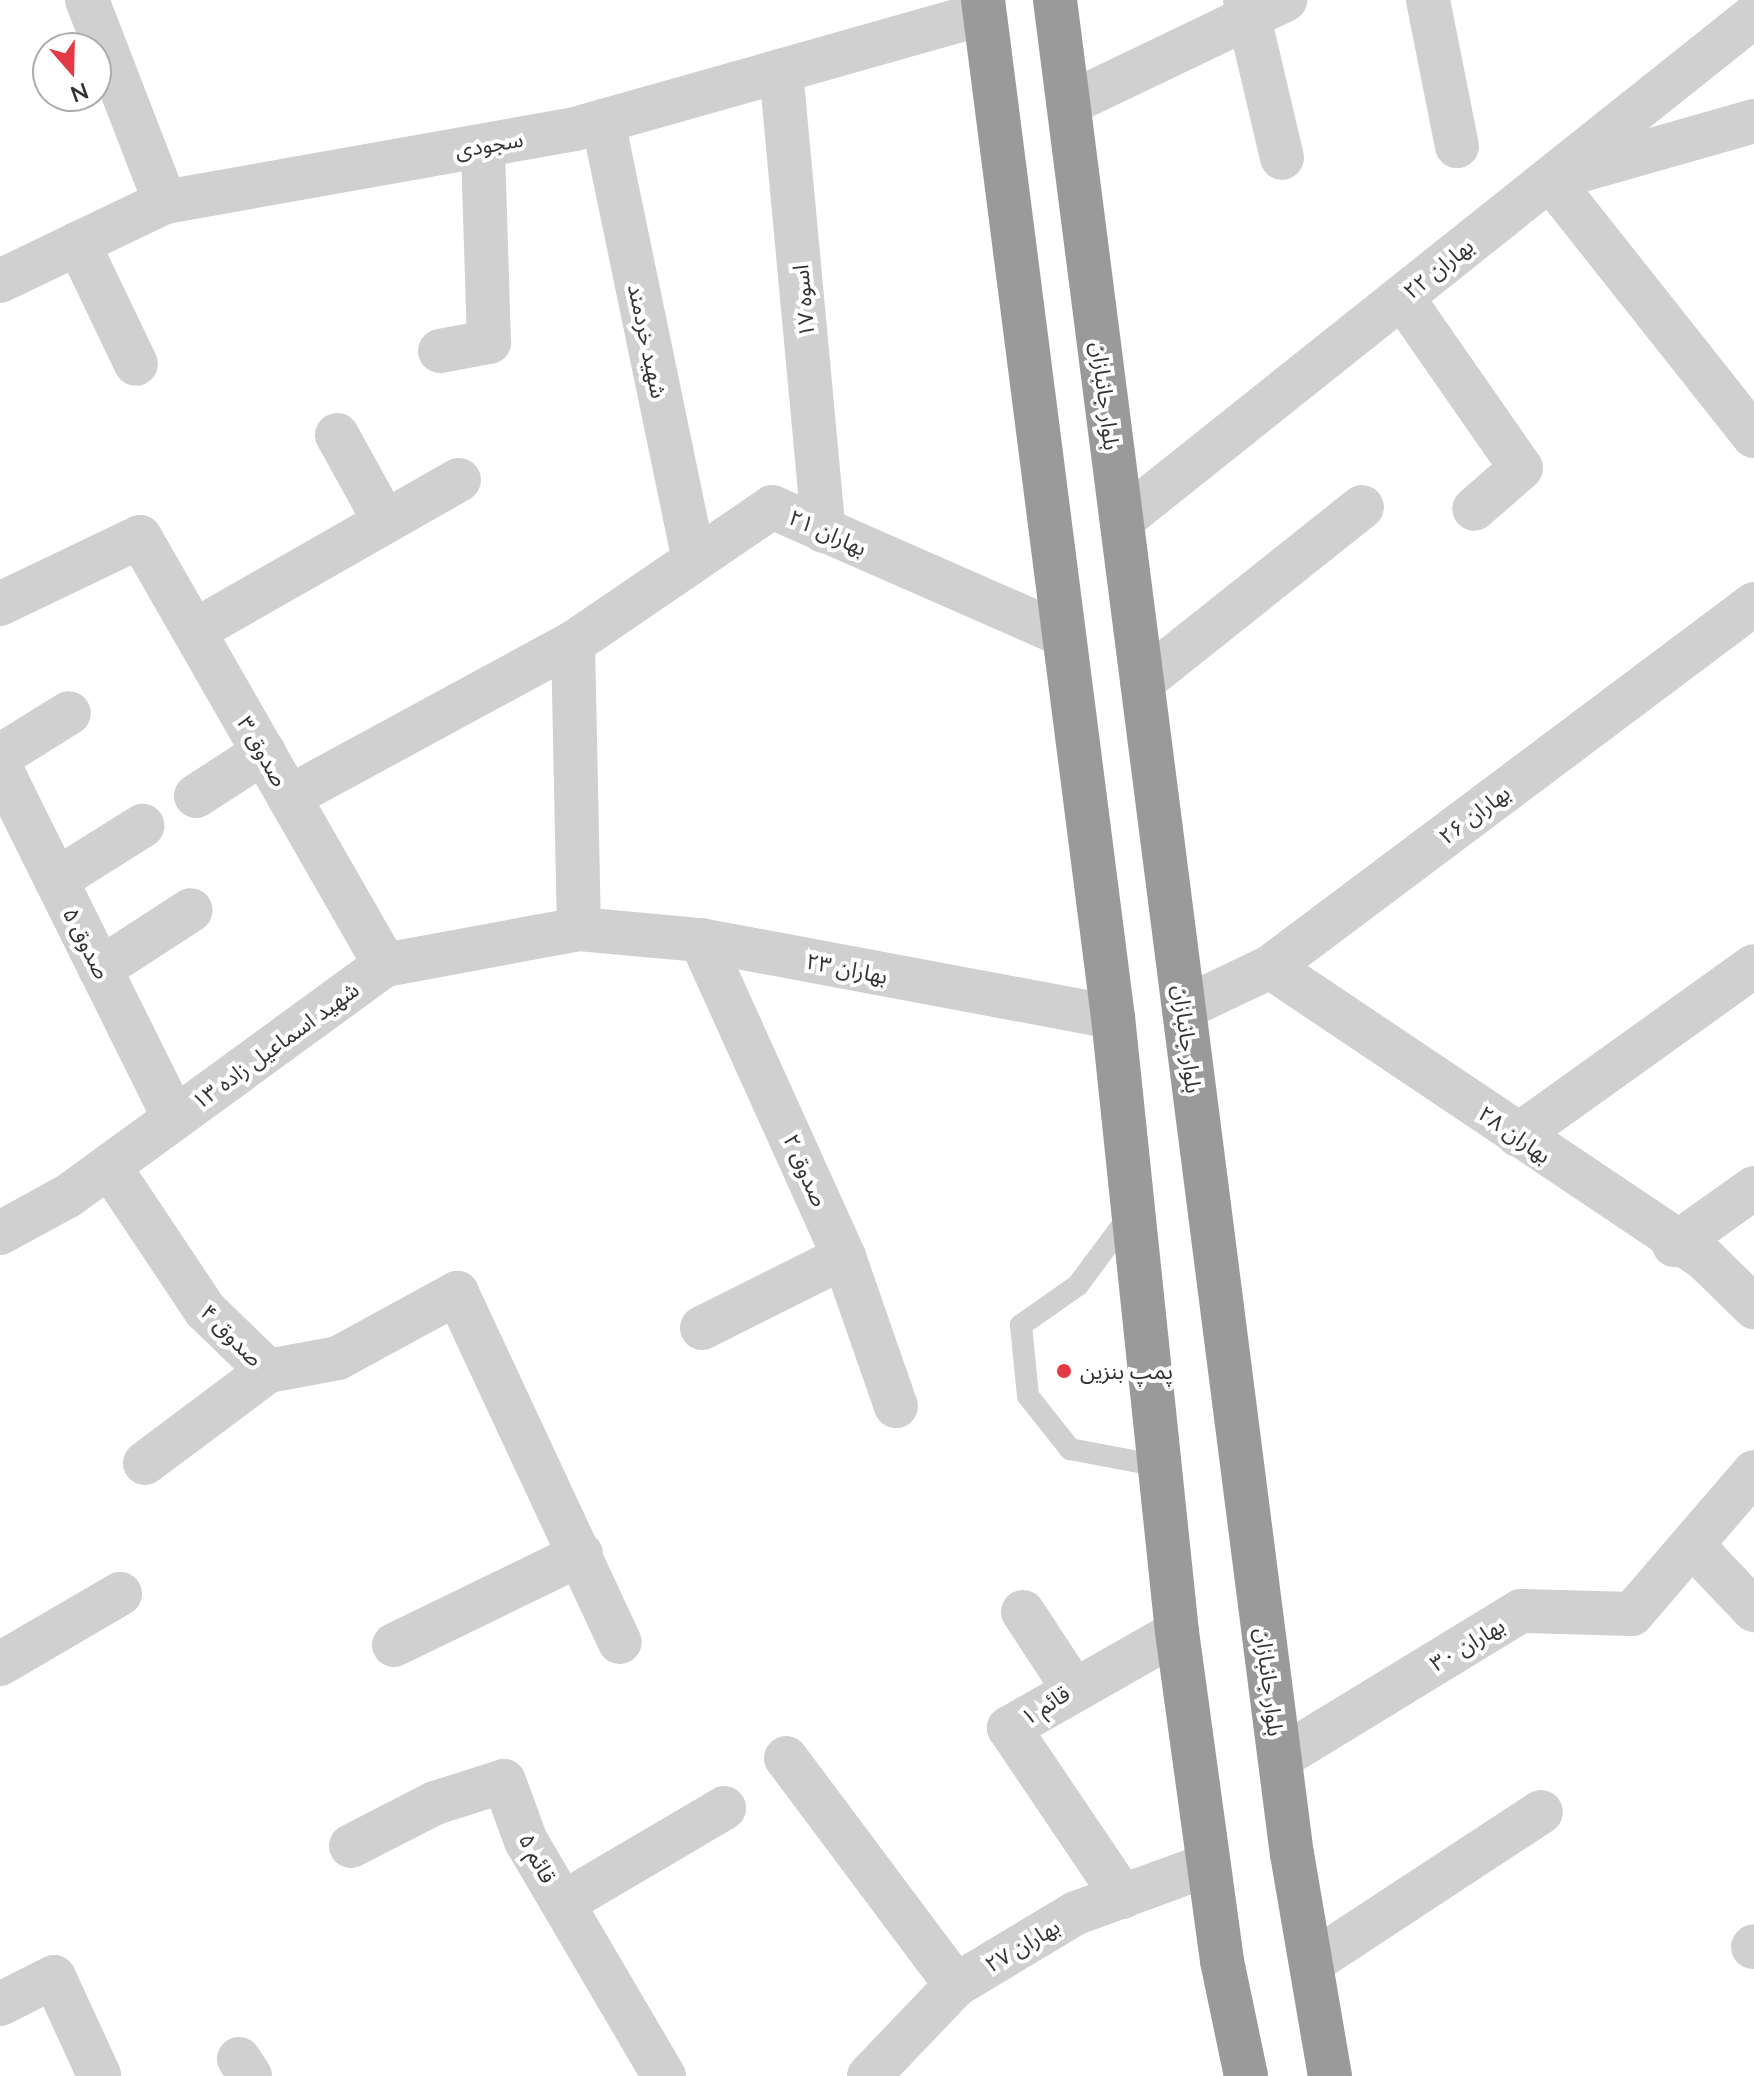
<!DOCTYPE html>
<html>
<head>
<meta charset="utf-8">
<style>
	body { margin:0 }
	#map { position:relative; width:1754px; height:2076px; overflow:hidden; background:#fff; font-family:Lato,"Noto Sans Arabic",sans-serif }
	div>[style] { position:absolute }
	.lane>* { height:22px; margin:-11px; padding:0 11px; transform-origin:11px; border-radius:11px; background:#d0d0d0 }
	.street>* { height:44px; margin:-22px; padding:0 22px; transform-origin:22px; border-radius:22px; background:#d0d0d0 }
	.highway>* { height:44px; margin:-22px; padding:0 22px; transform-origin:22px; border-radius:22px; background:#9a9a9a }
	.dots>* { width:22px; height:22px; translate:-50% -50%; box-sizing:border-box; border:4px solid #fff; border-radius:50% }
	span { translate:-50% -50%; white-space:nowrap; text-align:center; line-height:1.15; -webkit-text-stroke:8px #fff; paint-order:stroke }
	.street-label { font-size:22px; color:#333 }
	.poi-label { font-size:22px; color:#333 }
	.left { translate:0 -50%; text-align:left }
	.north { position:absolute; left:32px; top:32px; width:80px; height:80px; box-sizing:border-box; background:#fff; border:2px solid #adadad; border-radius:50%; rotate:160deg; font-size:22px; font-weight:700; line-height:32px; text-align:center; color:#333 }
	.north::after { content:''; display:block; margin:auto; width:28px; height:36px; background:#e63946; clip-path:polygon(50% 0,100% 100%,50% 72%,0 100%) }
</style>
</head>
<body>
<div id="map">
	<div class="lane">
		<div style="left:1127px;top:1219px;width:82px;rotate:126.6deg"></div>
		<div style="left:1078px;top:1285px;width:70px;rotate:144.9deg"></div>
		<div style="left:1021px;top:1325px;width:71px;rotate:84.4deg"></div>
		<div style="left:1028px;top:1396px;width:68px;rotate:51.6deg"></div>
		<div style="left:1070px;top:1449px;width:91px;rotate:10.8deg"></div>
	</div>
	<div class="street">
		<div style="left:87px;top:0;width:217px;rotate:68.9deg"></div>
		<div style="left:1245px;top:0;width:162px;rotate:76.8deg"></div>
		<div style="left:1428px;top:0;width:149px;rotate:78.8deg"></div>
		<div style="left:781px;top:71px;width:462px;rotate:84.7deg"></div>
		<div style="left:1068px;top:104px;width:241px;rotate:-25.6deg"></div>
		<div style="left:603px;top:121px;width:448px;rotate:78.3deg"></div>
		<div style="left:1754px;top:121px;width:212px;rotate:164.1deg"></div>
		<div style="left:1550px;top:179px;width:328px;rotate:51.6deg"></div>
		<div style="left:78px;top:243px;width:134px;rotate:64.4deg"></div>
		<div style="left:0;top:281px;width:183px;rotate:-25.6deg"></div>
		<div style="left:165px;top:202px;width:416px;rotate:-10.1deg"></div>
		<div style="left:575px;top:129px;width:425px;rotate:-15.8deg"></div>
		<div style="left:1402px;top:297px;width:208px;rotate:55.2deg"></div>
		<div style="left:1521px;top:468px;width:62px;rotate:138.9deg"></div>
		<div style="left:440px;top:351px;width:50px;rotate:-10.4deg"></div>
		<div style="left:489px;top:342px;width:196px;rotate:-91.8deg"></div>
		<div style="left:337px;top:435px;width:99px;rotate:61.1deg"></div>
		<div style="left:1122px;top:520px;width:808px;rotate:-38.57deg"></div>
		<div style="left:0;top:604px;width:155px;rotate:-25.6deg"></div>
		<div style="left:140px;top:537px;width:493px;rotate:60.2deg"></div>
		<div style="left:194px;top:631px;width:305px;rotate:-29.7deg"></div>
		<div style="left:573px;top:643px;width:286px;rotate:88.8deg"></div>
		<div style="left:1142px;top:682px;width:281px;rotate:-38.5deg"></div>
		<div style="left:0;top:756px;width:81px;rotate:-31.9deg"></div>
		<div style="left:0;top:767px;width:392px;rotate:63.6deg"></div>
		<div style="left:196px;top:796px;width:81px;rotate:-32.9deg"></div>
		<div style="left:289px;top:797px;width:323px;rotate:-28.5deg"></div>
		<div style="left:573px;top:643px;width:241px;rotate:-34.3deg"></div>
		<div style="left:772px;top:507px;width:316px;rotate:23.7deg"></div>
		<div style="left:56px;top:880px;width:102px;rotate:-32.1deg"></div>
		<div style="left:701px;top:940px;width:348px;rotate:65.7deg"></div>
		<div style="left:844px;top:1257px;width:158px;rotate:70.8deg"></div>
		<div style="left:1270px;top:967px;width:524px;rotate:33.87deg"></div>
		<div style="left:1705px;top:1259px;width:69px;rotate:44.4deg"></div>
		<div style="left:100px;top:969px;width:108px;rotate:-33deg"></div>
		<div style="left:1184px;top:1008px;width:95px;rotate:-25.5deg"></div>
		<div style="left:1270px;top:967px;width:605px;rotate:-36.87deg"></div>
		<div style="left:1518px;top:1135px;width:290px;rotate:-35.6deg"></div>
		<div style="left:109px;top:1166px;width:173px;rotate:56.3deg"></div>
		<div style="left:205px;top:1310px;width:88px;rotate:44.1deg"></div>
		<div style="left:268px;top:1371px;width:71px;rotate:-10.5deg"></div>
		<div style="left:338px;top:1358px;width:136px;rotate:-28.6deg"></div>
		<div style="left:457px;top:1293px;width:385px;rotate:65deg"></div>
		<div style="left:0;top:1233px;width:77px;rotate:-28.6deg"></div>
		<div style="left:68px;top:1196px;width:392px;rotate:-36.1deg"></div>
		<div style="left:385px;top:965px;width:197px;rotate:-10.5deg"></div>
		<div style="left:579px;top:929px;width:122px;rotate:5.2deg"></div>
		<div style="left:701px;top:940px;width:419px;rotate:10.6deg"></div>
		<div style="left:1674px;top:1245px;width:98px;rotate:-35.5deg"></div>
		<div style="left:702px;top:1328px;width:159px;rotate:-26.6deg"></div>
		<div style="left:145px;top:1463px;width:154px;rotate:-36.8deg"></div>
		<div style="left:1692px;top:1545px;width:90px;rotate:46.4deg"></div>
		<div style="left:1023px;top:1612px;width:90px;rotate:56.8deg"></div>
		<div style="left:394px;top:1645px;width:208px;rotate:-25.9deg"></div>
		<div style="left:0;top:1664px;width:139px;rotate:-30.3deg"></div>
		<div style="left:786px;top:1758px;width:284px;rotate:53.2deg"></div>
		<div style="left:1280px;top:1758px;width:282px;rotate:-31.4deg"></div>
		<div style="left:1521px;top:1611px;width:111px;rotate:1.5deg"></div>
		<div style="left:1632px;top:1614px;width:187px;rotate:-49.3deg"></div>
		<div style="left:351px;top:1846px;width:94px;rotate:-27.1deg"></div>
		<div style="left:435px;top:1803px;width:72px;rotate:-17.7deg"></div>
		<div style="left:504px;top:1781px;width:64px;rotate:69.9deg"></div>
		<div style="left:526px;top:1841px;width:273px;rotate:59.6deg"></div>
		<div style="left:1123px;top:1897px;width:204px;rotate:-124deg"></div>
		<div style="left:1009px;top:1728px;width:193px;rotate:-29.7deg"></div>
		<div style="left:563px;top:1903px;width:187px;rotate:-30.5deg"></div>
		<div style="left:1753px;top:1947px;width:1px;rotate:-45deg"></div>
		<div style="left:1311px;top:1963px;width:275px;rotate:-33.3deg"></div>
		<div style="left:0;top:2004px;width:60px;rotate:-26.6deg"></div>
		<div style="left:54px;top:1977px;width:108px;rotate:65.3deg"></div>
		<div style="left:239px;top:2059px;width:20px;rotate:57deg"></div>
		<div style="left:869px;top:2076px;width:126px;rotate:-46.3deg"></div>
		<div style="left:956px;top:1985px;width:140px;rotate:-31deg"></div>
		<div style="left:1076px;top:1913px;width:140px;rotate:-20deg"></div>
	</div>
	<div class="highway">
		<div style="left:983px;top:0;width:1025px;rotate:82.72deg"></div>
		<div style="left:1113px;top:1017px;width:618px;rotate:84.06deg"></div>
		<div style="left:1177px;top:1632px;width:332px;rotate:82.2deg"></div>
		<div style="left:1222px;top:1961px;width:117px;rotate:78.2deg"></div>
		<div style="left:1055px;top:0;width:1869px;rotate:82.72deg"></div>
		<div style="left:1292px;top:1854px;width:225px;rotate:80.3deg"></div>
	</div>
	<div class="dots">
		<div style="left:1064px;top:1371px;background:#e63946"></div>
	</div>
	<div class="street-label">
		<span style="left:489px;top:144px;rotate:-10deg">سجودی</span>
		<span style="left:1438px;top:268px;rotate:-39deg">بهاران ۲۲</span>
		<span style="left:803px;top:301px;rotate:-95deg">اسوه ۱۷</span>
		<span style="left:648px;top:341px;rotate:78deg">شهید خردمند</span>
		<span style="left:1106px;top:396px;rotate:83deg">بلوار جانبازان</span>
		<span style="left:828px;top:532px;rotate:24deg">بهاران ۲۱</span>
		<span style="left:263px;top:751px;rotate:60deg">صدوق ۳</span>
		<span style="left:1474px;top:814px;rotate:-37deg">بهاران ۲۶</span>
		<span style="left:87px;top:943px;rotate:63deg">صدوق ۵</span>
		<span style="left:847px;top:968px;rotate:11deg">بهاران ۲۳</span>
		<span style="left:1188px;top:1039px;rotate:83deg">بلوار جانبازان</span>
		<span style="left:275px;top:1045px;rotate:-36deg">شهید اسماعیل زاده ۱۳</span>
		<span style="left:1515px;top:1134px;rotate:35deg">بهاران ۲۸</span>
		<span style="left:806px;top:1170px;rotate:66deg">صدوق ۲</span>
		<span style="left:232px;top:1335px;rotate:45deg">صدوق ۴</span>
		<span style="left:1467px;top:1644px;rotate:-31deg">بهاران ۳۰</span>
		<span style="left:1270px;top:1682px;rotate:83deg">بلوار جانبازان</span>
		<span style="left:1045px;top:1705px;rotate:-33deg">قائم ۱</span>
		<span style="left:538px;top:1858px;rotate:62deg">قائم ۵</span>
		<span style="left:1022px;top:1945px;rotate:-31deg">بهاران ۲۷</span>
	</div>
	<div class="poi-label">
		<span class="left" style="left:1080px;top:1371px">پمپ بنزین</span>
	</div>
	<div class="north">N</div>
</div>
</body>
</html>
